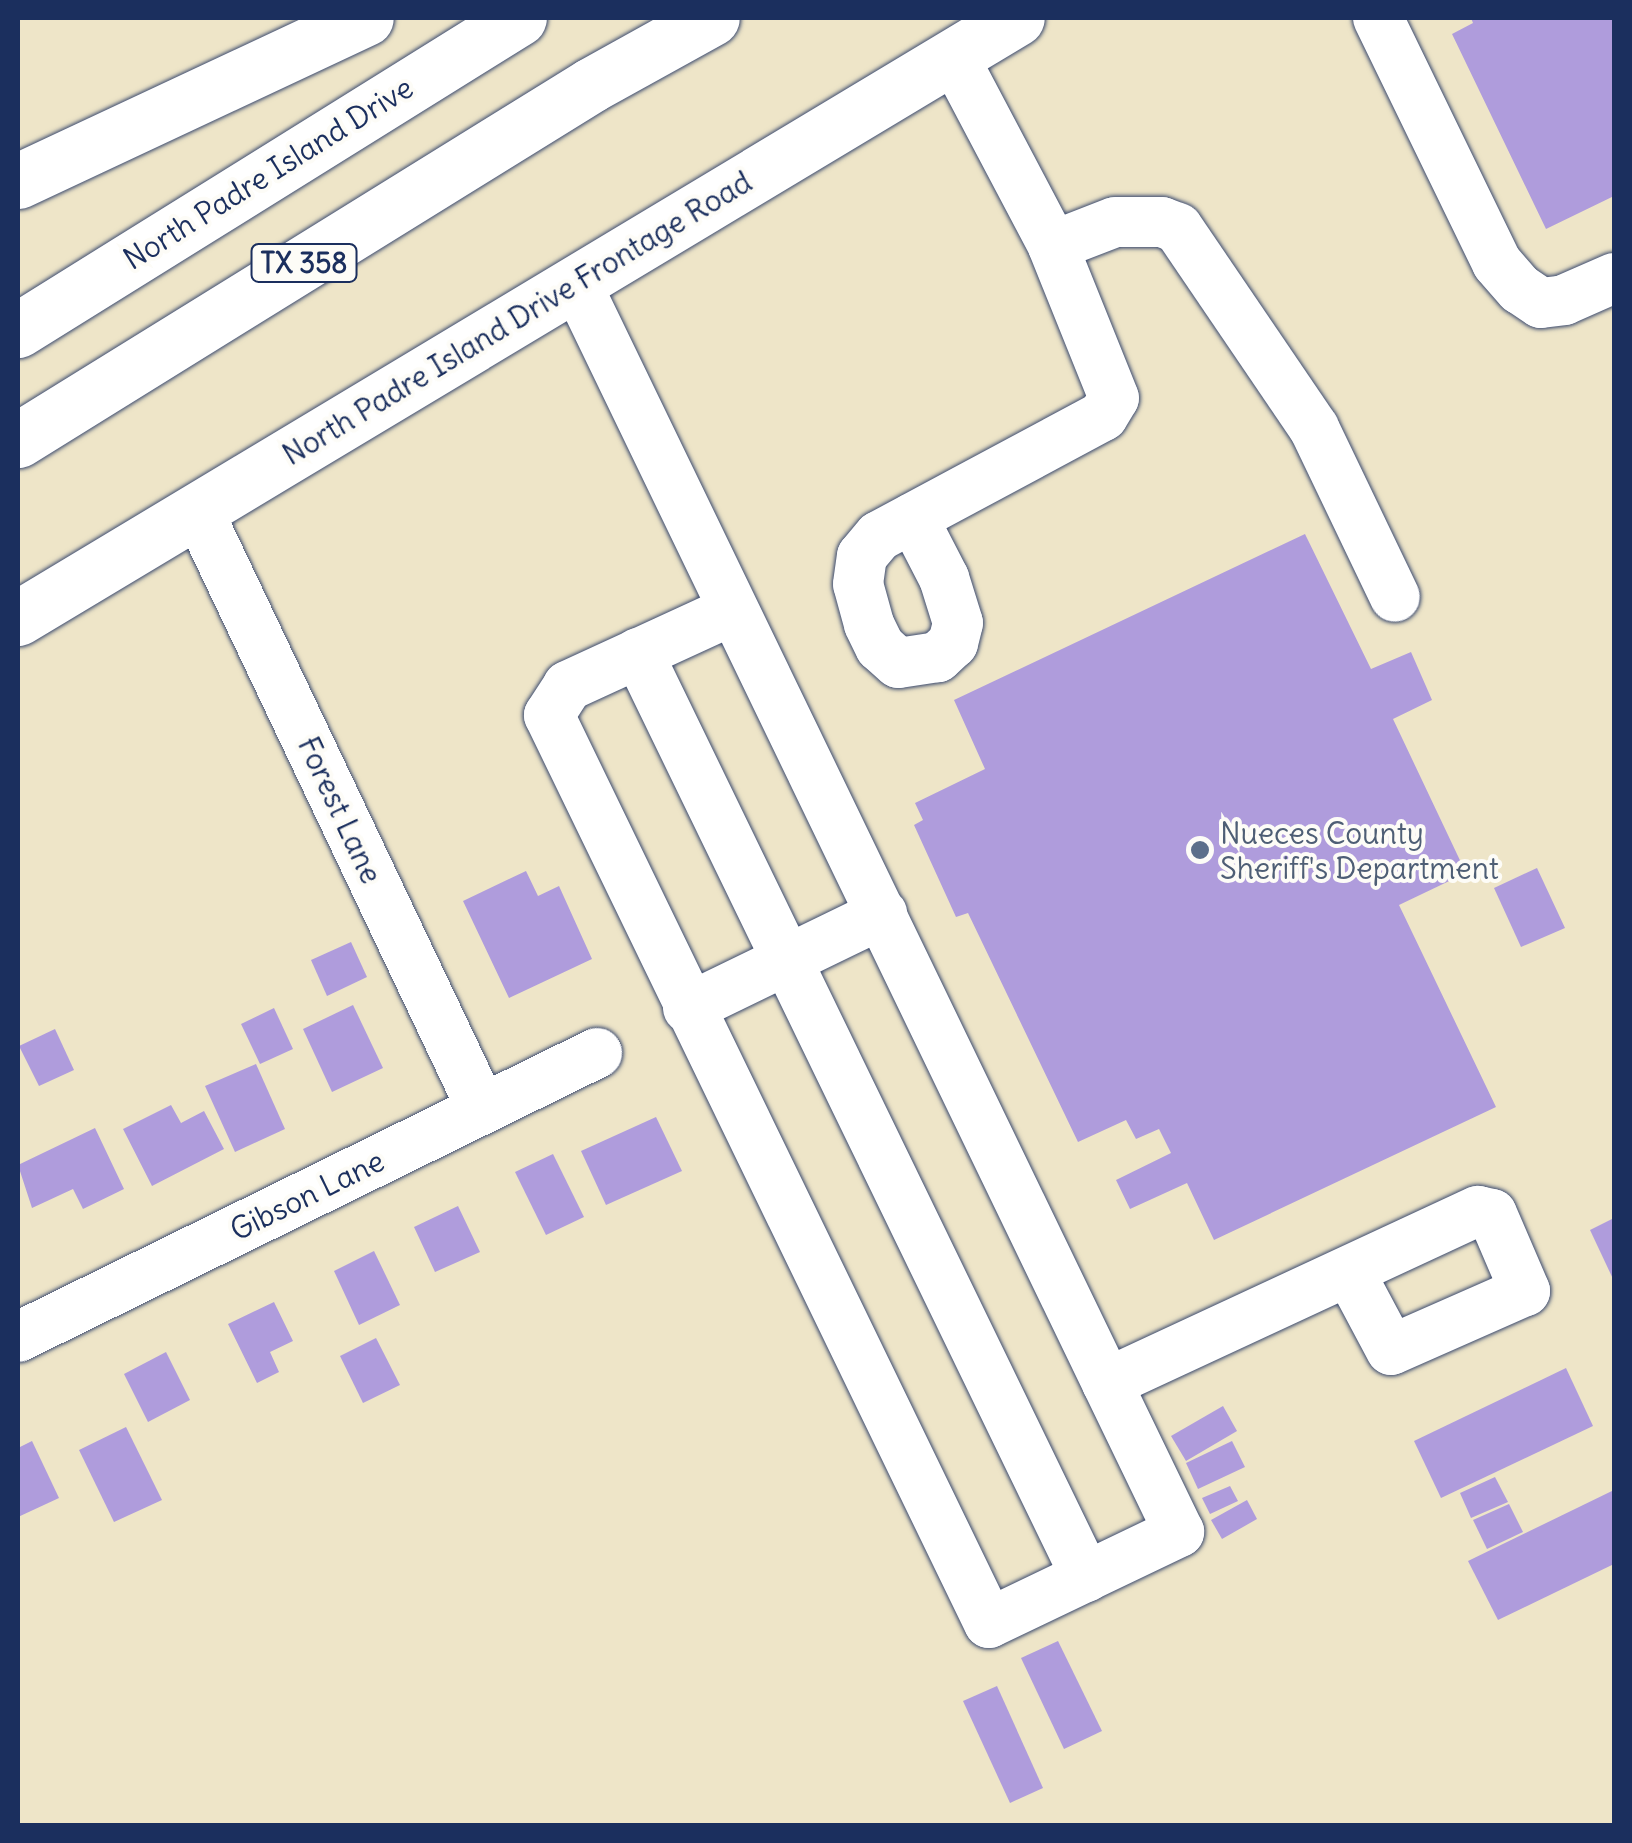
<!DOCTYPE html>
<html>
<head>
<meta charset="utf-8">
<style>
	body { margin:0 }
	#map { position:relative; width:1632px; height:1843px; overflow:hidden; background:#eee5c8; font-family:Delius,sans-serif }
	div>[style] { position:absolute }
	.building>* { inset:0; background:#af9cdc }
	.roads { filter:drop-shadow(0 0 2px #3b4a6e) drop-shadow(0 0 2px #3b4a6e) }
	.minor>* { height:50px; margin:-25px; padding:0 25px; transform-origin:25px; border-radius:25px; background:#fff }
	.major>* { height:55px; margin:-27.5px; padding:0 27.5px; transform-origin:27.5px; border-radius:27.5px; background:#fff }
	.highway>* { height:55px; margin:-27.5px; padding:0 27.5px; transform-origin:27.5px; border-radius:27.5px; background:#fff }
	.dots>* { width:28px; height:28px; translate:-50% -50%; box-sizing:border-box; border:5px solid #fdfcf7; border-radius:50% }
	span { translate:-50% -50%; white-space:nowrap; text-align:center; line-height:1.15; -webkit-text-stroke:8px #fdfcf7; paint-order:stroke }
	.shield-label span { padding:2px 8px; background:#fdfcf7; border:2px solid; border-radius:8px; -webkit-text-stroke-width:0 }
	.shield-label { font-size:28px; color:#1b2f5e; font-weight:700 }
	.street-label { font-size:30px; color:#1b2f5e }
	.service-label { font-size:30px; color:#4e5e75 }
	.left { translate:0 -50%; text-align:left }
	.frame { position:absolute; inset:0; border:20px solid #1b2f5e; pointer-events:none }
</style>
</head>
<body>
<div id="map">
	<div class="building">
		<div style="clip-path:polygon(1471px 18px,1614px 18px,1614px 196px,1546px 229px,1452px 34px,1473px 23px)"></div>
		<div style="clip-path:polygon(1305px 534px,1371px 669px,1411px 652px,1432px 700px,1393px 719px,1466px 873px,1399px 905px,1496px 1107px,1214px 1240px,1187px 1183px,1130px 1209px,1116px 1180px,1171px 1153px,1159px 1129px,1136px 1139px,1126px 1120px,1078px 1142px,968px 913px,956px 917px,914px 825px,923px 820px,915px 803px,985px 769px,954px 700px)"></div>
		<div style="clip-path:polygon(1537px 868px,1565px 928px,1521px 947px,1494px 888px)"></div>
		<div style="clip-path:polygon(526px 871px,538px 896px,559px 886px,592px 959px,509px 998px,463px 901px)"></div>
		<div style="clip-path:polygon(351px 942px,367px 977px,327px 996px,311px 960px)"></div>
		<div style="clip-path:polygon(353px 1005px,383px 1068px,332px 1092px,303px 1029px)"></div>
		<div style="clip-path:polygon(274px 1008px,293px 1049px,260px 1064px,241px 1024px)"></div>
		<div style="clip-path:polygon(55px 1029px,74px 1070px,39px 1086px,19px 1046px)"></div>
		<div style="clip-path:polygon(256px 1064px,285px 1129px,235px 1152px,205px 1086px)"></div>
		<div style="clip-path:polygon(171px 1105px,181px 1123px,204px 1111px,224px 1149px,152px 1186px,123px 1129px)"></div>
		<div style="clip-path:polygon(656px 1117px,682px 1171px,606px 1205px,581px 1151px)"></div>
		<div style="clip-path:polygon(95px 1128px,124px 1189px,83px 1209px,73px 1189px,32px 1208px,18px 1165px)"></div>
		<div style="clip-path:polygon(553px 1154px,584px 1217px,546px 1235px,515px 1172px)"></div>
		<div style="clip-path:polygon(458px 1206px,480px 1252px,435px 1272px,414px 1227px)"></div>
		<div style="clip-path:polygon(1614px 1218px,1614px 1281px,1590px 1230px)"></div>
		<div style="clip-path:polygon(374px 1251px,400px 1305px,359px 1325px,334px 1271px)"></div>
		<div style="clip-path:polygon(274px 1302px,293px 1341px,270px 1352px,279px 1372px,257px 1383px,228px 1324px)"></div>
		<div style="clip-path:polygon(376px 1338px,400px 1385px,363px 1403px,340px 1356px)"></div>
		<div style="clip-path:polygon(166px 1352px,190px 1400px,148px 1422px,124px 1374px)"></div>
		<div style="clip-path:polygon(1566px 1368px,1593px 1426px,1441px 1498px,1414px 1441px)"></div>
		<div style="clip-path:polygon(1223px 1406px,1237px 1431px,1186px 1461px,1171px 1436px)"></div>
		<div style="clip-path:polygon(126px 1427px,162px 1500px,114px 1522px,79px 1450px)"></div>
		<div style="clip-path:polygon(32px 1441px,59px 1498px,18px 1517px,18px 1448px)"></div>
		<div style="clip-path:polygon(1232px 1441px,1245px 1467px,1198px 1489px,1186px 1463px)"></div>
		<div style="clip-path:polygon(1495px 1477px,1508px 1502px,1471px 1518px,1460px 1493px)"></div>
		<div style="clip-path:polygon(1230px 1486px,1238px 1501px,1210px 1514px,1202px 1498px)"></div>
		<div style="clip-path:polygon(1614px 1490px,1614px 1564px,1498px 1620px,1468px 1561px)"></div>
		<div style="clip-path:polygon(1247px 1500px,1257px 1519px,1222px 1539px,1211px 1520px)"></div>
		<div style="clip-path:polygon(1509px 1504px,1523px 1532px,1487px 1549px,1473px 1520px)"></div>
		<div style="clip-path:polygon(1058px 1641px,1102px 1731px,1064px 1749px,1021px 1658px)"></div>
		<div style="clip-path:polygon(997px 1686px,1043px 1788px,1010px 1803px,963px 1701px)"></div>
	</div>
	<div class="roads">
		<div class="minor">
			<div style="left:1378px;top:18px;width:272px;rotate:64.1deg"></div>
			<div style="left:1497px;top:263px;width:35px;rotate:49deg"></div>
			<div style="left:1520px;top:289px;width:25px;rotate:34deg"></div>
			<div style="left:1541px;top:303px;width:23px;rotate:-7deg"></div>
			<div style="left:1564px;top:300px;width:55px;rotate:-23.7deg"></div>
			<div style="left:953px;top:56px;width:215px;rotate:62.2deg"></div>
			<div style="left:1053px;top:246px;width:66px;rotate:-21.2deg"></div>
			<div style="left:1115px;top:222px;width:47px"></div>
			<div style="left:1162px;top:222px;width:17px;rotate:21deg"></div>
			<div style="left:1178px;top:228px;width:242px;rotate:55.8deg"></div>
			<div style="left:1314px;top:428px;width:187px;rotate:64.4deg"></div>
			<div style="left:576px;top:283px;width:1221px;rotate:64.23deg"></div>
			<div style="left:1107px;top:1383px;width:409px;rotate:-24.9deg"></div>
			<div style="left:1478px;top:1211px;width:14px;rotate:12deg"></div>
			<div style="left:1492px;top:1214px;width:84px;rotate:66.8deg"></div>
			<div style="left:1525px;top:1291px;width:146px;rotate:156.2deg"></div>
			<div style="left:1391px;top:1350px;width:89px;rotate:-118deg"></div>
			<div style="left:198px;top:511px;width:662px;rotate:64.6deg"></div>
			<div style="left:913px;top:518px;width:68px;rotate:62.7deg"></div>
			<div style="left:944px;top:578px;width:47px;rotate:72.7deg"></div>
			<div style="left:958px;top:623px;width:21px;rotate:104deg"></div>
			<div style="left:953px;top:643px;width:21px;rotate:137deg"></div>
			<div style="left:938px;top:657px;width:40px;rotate:171.5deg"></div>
			<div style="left:898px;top:663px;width:24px;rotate:-138deg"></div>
			<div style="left:880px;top:647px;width:25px;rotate:-116deg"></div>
			<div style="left:869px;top:624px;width:41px;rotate:-105.4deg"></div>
			<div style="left:858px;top:584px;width:28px;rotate:-82deg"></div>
			<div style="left:862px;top:556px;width:26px;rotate:-50deg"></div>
			<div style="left:879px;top:536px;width:254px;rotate:-28.2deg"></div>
			<div style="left:1103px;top:416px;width:21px;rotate:-59deg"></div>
			<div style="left:1114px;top:398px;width:164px;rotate:-111.9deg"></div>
			<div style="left:733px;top:610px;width:182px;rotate:155.3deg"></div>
			<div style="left:568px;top:686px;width:35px;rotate:123deg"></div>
			<div style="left:549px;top:715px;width:1009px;rotate:64.15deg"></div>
			<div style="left:989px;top:1623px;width:211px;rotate:-25.6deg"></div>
			<div style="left:1179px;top:1532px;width:165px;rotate:-115.8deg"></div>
			<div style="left:638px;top:653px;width:1027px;rotate:64.13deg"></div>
			<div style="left:688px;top:1008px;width:216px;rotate:-25.9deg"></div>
			<div style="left:18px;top:1337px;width:645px;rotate:-26.13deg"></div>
		</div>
		<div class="major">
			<div style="left:18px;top:618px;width:1165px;rotate:-30.99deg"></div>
		</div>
		<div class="highway">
			<div style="left:18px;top:181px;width:384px;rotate:-25.1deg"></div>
			<div style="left:18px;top:330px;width:590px;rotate:-31.91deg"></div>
			<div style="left:18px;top:440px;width:674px;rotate:-31.78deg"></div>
			<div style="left:591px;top:85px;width:138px;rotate:-29deg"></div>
		</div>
	</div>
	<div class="dots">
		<div style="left:1200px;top:850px;background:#5c6f8a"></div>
	</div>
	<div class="shield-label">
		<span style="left:304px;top:263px">TX 358</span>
	</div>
	<div class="street-label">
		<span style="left:268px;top:173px;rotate:-32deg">North Padre Island Drive</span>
		<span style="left:517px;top:318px;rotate:-31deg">North Padre Island Drive Frontage Road</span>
		<span style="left:340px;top:810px;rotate:65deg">Forest Lane</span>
		<span style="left:307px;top:1195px;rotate:-26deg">Gibson Lane</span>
	</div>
	<div class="service-label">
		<span class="left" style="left:1220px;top:850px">Nueces County<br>Sheriff's Department</span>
	</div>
	<div class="frame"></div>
</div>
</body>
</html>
